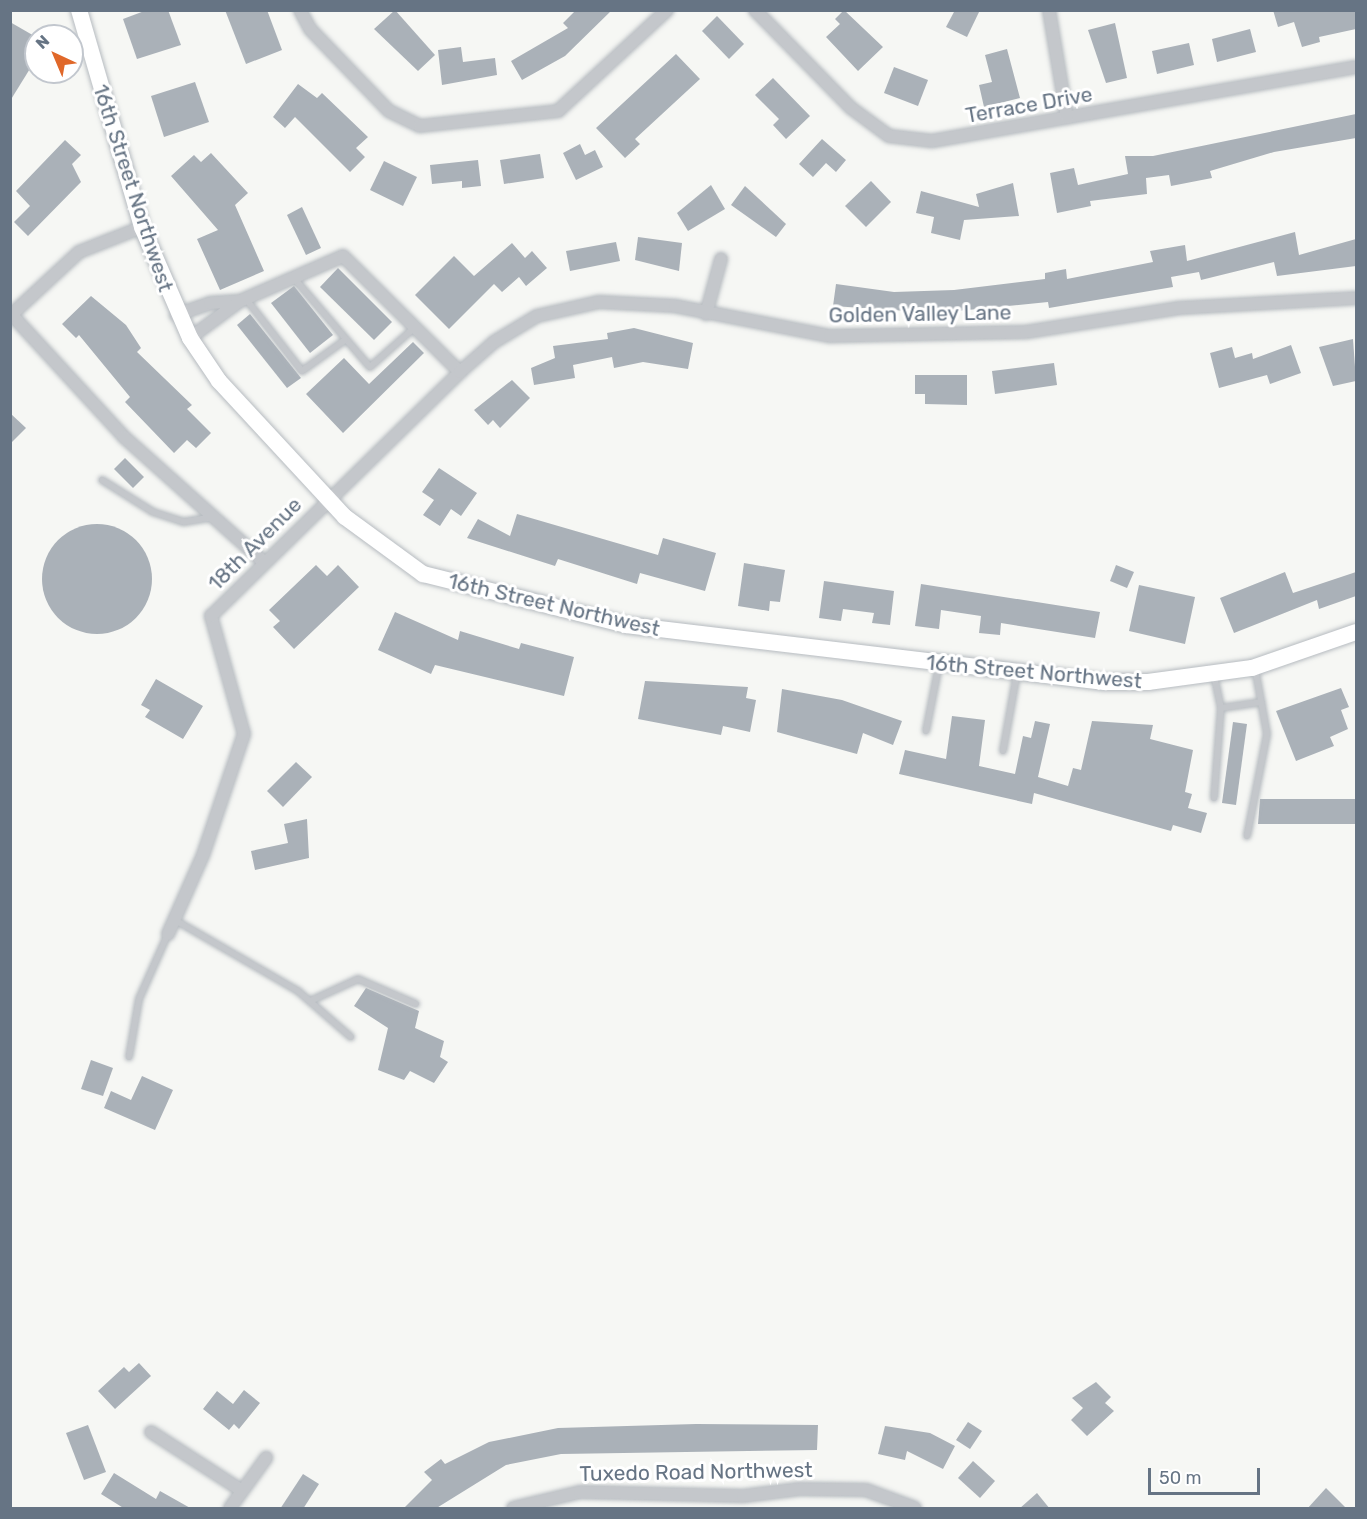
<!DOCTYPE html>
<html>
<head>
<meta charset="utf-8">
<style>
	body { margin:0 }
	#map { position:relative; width:1367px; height:1519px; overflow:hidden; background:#f6f7f4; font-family:Rubik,sans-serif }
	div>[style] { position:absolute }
	.building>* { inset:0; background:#aab1b8 }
	.round { border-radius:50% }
	.roads { filter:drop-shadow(0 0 2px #b6bbc0) drop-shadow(0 0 2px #b6bbc0) }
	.lane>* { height:6px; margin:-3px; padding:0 3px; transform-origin:3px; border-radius:3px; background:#c4c7cb }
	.street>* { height:12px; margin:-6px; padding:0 6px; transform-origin:6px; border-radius:6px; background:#c4c7cb }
	.secondary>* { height:16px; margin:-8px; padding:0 8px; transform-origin:8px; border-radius:8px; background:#fff }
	span { translate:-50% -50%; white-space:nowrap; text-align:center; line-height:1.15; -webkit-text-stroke:6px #fff; paint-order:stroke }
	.street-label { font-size:21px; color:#667484 }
	.frame { position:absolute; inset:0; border:12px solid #667484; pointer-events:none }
	.north { position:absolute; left:24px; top:24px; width:60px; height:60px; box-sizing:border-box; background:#fff; border:2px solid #c2c7ce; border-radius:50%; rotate:316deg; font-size:16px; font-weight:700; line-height:24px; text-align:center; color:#667484 }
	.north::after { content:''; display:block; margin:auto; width:21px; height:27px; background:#e0682a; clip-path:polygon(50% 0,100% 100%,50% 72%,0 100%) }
	.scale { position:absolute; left:1148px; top:1468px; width:112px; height:27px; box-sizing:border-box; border:3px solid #667484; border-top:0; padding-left:8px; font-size:18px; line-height:21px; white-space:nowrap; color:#667484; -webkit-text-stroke:4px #fff; paint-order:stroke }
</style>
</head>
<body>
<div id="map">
	<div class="building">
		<div style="clip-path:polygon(147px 10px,168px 10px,181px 45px,137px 59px,123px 19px)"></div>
		<div style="clip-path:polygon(225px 10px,267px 10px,282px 50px,246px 64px)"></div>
		<div style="clip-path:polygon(395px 10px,435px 55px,418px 71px,374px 29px)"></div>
		<div style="clip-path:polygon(576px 10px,612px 10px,565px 56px,522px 80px,511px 61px,568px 28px,563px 23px)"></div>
		<div style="clip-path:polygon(844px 10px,883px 47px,858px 71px,826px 37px,840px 24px,835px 19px)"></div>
		<div style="clip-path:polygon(955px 10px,980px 10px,967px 37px,946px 27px)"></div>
		<div style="clip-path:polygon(1273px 10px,1356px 10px,1356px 29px,1319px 37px,1320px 42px,1302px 47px,1294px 22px,1278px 27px)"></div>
		<div style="clip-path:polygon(717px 16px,744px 44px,729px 59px,702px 31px)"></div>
		<div style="clip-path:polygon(10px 22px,36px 37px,36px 59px,10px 101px)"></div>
		<div style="clip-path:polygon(1115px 23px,1127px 78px,1106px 83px,1088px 30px)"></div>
		<div style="clip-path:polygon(1250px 29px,1256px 52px,1217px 62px,1212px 39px)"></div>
		<div style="clip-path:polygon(1189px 43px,1194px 65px,1157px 74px,1152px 51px)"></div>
		<div style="clip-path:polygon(461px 47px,463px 62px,495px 58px,497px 75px,442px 85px,438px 50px)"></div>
		<div style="clip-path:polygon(1007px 49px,1020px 98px,984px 107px,979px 85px,992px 82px,985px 55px)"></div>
		<div style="clip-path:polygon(676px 54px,700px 79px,635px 139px,640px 144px,625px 158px,596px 128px)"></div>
		<div style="clip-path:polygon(894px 67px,928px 80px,918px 106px,884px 93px)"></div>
		<div style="clip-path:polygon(773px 78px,810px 116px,786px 139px,773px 125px,779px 119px,755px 95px)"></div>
		<div style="clip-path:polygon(195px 82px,209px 122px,164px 137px,151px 96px)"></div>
		<div style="clip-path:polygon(298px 84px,317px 98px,322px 93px,368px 137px,356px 148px,365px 157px,350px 172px,295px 117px,285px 128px,273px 117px)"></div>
		<div style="clip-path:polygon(1356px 114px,1356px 138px,1274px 152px,1210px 171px,1212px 178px,1171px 186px,1169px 175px,1146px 178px,1147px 194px,1090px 201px,1091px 206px,1057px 213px,1050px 173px,1074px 168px,1078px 185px,1128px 174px,1125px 156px,1153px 156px)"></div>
		<div style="clip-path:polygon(822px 139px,846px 160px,836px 172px,826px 163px,813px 177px,799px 164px)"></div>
		<div style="clip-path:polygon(65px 140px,81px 155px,72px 164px,81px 182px,28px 236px,14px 222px,30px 206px,16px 191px)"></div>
		<div style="clip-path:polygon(580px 144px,585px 155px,595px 150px,603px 167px,576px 180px,563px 153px)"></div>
		<div style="clip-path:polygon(211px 153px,248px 193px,235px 205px,264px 271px,220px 290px,197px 239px,218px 230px,171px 176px,194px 155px,201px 162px)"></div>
		<div style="clip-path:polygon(540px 154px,544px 178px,504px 184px,500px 160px)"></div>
		<div style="clip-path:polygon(478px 160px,481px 186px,462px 188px,462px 181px,432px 184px,430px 165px)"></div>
		<div style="clip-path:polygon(384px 161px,417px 177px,403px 206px,370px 190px)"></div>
		<div style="clip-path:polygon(871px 181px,891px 202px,866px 227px,845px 206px)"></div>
		<div style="clip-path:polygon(1013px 183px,1019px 216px,964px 220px,960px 240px,931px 233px,934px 217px,916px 213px,921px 191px,979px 207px,976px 194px)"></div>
		<div style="clip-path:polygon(711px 185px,725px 209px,688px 231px,677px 213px)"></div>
		<div style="clip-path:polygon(745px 186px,786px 224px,776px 237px,731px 205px)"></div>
		<div style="clip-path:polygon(302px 207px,321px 248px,306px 255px,287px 215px)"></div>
		<div style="clip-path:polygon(1295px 232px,1299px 255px,1356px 239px,1356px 266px,1277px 276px,1274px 262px,1201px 280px,1199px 272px,1171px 277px,1173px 287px,1049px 308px,1048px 302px,937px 313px,833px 306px,836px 284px,894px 292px,954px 290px,1045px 279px,1045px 273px,1066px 269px,1067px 279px,1153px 262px,1150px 251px,1185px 245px,1187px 261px)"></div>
		<div style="clip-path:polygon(638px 237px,682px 243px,679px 271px,635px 260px)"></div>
		<div style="clip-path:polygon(616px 242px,620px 261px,570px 271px,566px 251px)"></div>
		<div style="clip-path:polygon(512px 243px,525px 258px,532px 251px,547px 268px,526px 286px,519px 277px,502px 292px,494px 284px,449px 329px,415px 295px,454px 256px,474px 276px)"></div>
		<div style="clip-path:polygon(338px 268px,392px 322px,374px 340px,320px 287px)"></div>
		<div style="clip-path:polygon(294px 286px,333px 335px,310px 353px,271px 303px)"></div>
		<div style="clip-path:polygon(91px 296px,126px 325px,141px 348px,137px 352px,192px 405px,187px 409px,211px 433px,196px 448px,187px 440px,174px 453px,125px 402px,130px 397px,79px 335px,76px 338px,62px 324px)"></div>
		<div style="clip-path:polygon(250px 314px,301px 378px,287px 388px,237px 325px)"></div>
		<div style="clip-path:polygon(634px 328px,693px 343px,688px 369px,643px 362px,614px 368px,612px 357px,573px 365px,575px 378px,534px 385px,531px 368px,555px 358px,553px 346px,608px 339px,607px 333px)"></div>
		<div style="clip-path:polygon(1353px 339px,1356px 381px,1333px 386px,1319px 347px)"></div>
		<div style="clip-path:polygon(413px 342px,424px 353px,343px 433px,306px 394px,344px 358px,369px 384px)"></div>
		<div style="clip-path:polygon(1291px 345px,1301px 373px,1270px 384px,1267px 375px,1219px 388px,1210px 353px,1232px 347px,1235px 358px,1252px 353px,1253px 359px)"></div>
		<div style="clip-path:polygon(1054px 363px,1057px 385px,995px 394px,992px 371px)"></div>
		<div style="clip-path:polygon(915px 375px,967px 375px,967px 405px,925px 404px,925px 394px,915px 394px)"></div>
		<div style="clip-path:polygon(512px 380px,530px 398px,500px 428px,493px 420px,488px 425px,474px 410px)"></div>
		<div style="clip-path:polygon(10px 413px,26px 428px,10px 444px)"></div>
		<div style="clip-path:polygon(125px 458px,144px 477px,133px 488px,114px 469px)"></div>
		<div style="clip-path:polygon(439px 468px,477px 493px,461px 516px,451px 509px,440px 526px,423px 515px,434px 500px,422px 492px)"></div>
		<div style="clip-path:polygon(517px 514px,658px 555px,663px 538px,716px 553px,705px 591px,640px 573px,637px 584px,558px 559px,555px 566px,467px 538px,478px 519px,510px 536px)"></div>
		<div class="round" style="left:42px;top:524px;width:110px;height:110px"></div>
		<div style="clip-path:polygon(744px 563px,785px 570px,780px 602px,770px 601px,769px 611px,738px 606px)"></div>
		<div style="clip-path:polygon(316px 565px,327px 576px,338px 565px,359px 587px,294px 649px,273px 627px,280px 621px,269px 610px)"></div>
		<div style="clip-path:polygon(1116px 565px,1134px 572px,1127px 588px,1110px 581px)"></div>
		<div style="clip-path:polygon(1285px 572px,1293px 593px,1356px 572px,1356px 596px,1319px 609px,1317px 600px,1234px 633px,1220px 598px)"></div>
		<div style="clip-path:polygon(824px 581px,894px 591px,890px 625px,872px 623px,874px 613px,843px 609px,841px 621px,819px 618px)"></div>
		<div style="clip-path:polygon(921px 584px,1100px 612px,1095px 638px,1001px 623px,1000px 635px,979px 633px,981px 616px,941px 610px,939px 629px,915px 626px)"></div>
		<div style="clip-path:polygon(1139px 585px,1195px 597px,1185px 644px,1129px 631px)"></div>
		<div style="clip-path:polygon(395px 612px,458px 640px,460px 631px,519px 649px,521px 643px,574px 657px,564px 696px,435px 665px,431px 674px,378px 650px)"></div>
		<div style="clip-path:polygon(156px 679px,203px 706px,183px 739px,145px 717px,150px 710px,141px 705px)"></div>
		<div style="clip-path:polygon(645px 681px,748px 687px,746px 698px,756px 700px,750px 732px,723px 726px,721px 735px,638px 719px)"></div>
		<div style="clip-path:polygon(1341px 688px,1349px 707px,1341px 710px,1348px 729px,1330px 737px,1334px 746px,1296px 761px,1276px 711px)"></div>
		<div style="clip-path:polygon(782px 689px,842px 700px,902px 721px,893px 745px,863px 733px,857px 754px,777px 732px)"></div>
		<div style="clip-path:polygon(952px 716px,985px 720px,979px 766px,1015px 774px,1023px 736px,1031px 738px,1035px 721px,1050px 724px,1038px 777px,1068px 786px,1073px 768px,1081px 770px,1092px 721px,1153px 725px,1150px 739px,1193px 750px,1185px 792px,1192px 794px,1188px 808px,1207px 813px,1201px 833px,1173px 825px,1171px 831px,1034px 793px,1032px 804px,899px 774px,905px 750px,946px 759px)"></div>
		<div style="clip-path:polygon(1233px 722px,1247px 724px,1236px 805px,1222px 803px)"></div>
		<div style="clip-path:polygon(296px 762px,312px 777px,283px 807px,267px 791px)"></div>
		<div style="clip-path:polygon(1260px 799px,1356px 799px,1356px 824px,1258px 824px)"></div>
		<div style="clip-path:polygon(307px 819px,309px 858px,255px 870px,251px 851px,288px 843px,284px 824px)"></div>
		<div style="clip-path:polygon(366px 988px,419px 1011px,415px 1028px,444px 1041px,440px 1057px,448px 1062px,434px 1083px,410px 1071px,404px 1080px,378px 1070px,388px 1028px,354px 1006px)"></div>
		<div style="clip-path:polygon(91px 1060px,113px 1068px,103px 1096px,81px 1089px)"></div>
		<div style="clip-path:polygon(142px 1076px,173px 1090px,155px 1130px,104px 1108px,111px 1091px,131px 1100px)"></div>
		<div style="clip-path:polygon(139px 1363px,151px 1376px,115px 1409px,98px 1391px,124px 1367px,129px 1372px)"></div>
		<div style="clip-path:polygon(1096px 1382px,1111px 1397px,1105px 1403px,1114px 1411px,1087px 1436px,1071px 1420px,1083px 1408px,1072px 1398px)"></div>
		<div style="clip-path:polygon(244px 1390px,260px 1403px,239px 1429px,234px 1424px,229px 1430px,203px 1409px,217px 1391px,233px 1404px)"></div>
		<div style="clip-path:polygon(968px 1422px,982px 1431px,970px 1449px,956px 1440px)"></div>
		<div style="clip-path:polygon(696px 1424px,818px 1425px,817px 1450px,561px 1454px,506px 1465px,435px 1509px,403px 1509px,432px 1480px,424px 1472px,441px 1459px,445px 1464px,489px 1442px,558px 1428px)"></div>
		<div style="clip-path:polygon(88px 1425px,106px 1472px,84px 1480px,66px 1433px)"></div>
		<div style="clip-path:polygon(885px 1426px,930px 1433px,955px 1446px,943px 1469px,907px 1451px,905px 1460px,878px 1454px)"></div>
		<div style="clip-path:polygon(973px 1461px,995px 1481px,980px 1498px,958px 1478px)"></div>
		<div style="clip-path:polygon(114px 1473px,156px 1499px,160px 1491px,192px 1509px,125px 1509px,101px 1494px)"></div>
		<div style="clip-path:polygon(303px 1474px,319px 1484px,303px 1509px,280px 1509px)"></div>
		<div style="clip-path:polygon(1326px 1488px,1347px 1509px,1307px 1509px)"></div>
		<div style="clip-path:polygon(1037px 1493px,1050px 1509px,1019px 1509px)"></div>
	</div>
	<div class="roads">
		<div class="lane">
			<div style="left:293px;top:277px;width:118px;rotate:49.5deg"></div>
			<div style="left:370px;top:367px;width:60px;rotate:-41.6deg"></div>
			<div style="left:246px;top:299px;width:91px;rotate:52.1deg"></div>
			<div style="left:302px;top:371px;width:53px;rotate:-35.8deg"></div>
			<div style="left:102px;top:480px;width:60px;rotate:32.1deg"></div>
			<div style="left:153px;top:512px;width:32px;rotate:18deg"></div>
			<div style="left:183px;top:522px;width:30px;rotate:-9deg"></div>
			<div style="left:1214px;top:675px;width:34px;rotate:78deg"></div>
			<div style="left:1221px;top:708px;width:41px;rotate:-8.3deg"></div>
			<div style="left:926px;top:731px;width:67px;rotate:-78.9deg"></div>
			<div style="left:1003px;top:751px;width:79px;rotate:-79.8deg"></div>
			<div style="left:1214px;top:798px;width:90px;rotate:-85.6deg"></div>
			<div style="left:1247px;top:836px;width:104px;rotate:-78.9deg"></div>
			<div style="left:1267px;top:734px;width:67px;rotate:-100.3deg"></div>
			<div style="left:175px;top:920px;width:142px;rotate:30deg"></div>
			<div style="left:298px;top:991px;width:70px;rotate:41deg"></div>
			<div style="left:310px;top:1001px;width:53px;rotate:-24.6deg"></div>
			<div style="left:358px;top:979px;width:63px;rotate:23.3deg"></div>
			<div style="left:129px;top:1057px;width:59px;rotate:-80.2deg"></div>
			<div style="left:139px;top:999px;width:71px;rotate:-66deg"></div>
		</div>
		<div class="street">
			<div style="left:300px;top:10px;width:21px;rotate:62deg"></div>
			<div style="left:310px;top:29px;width:114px;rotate:46.1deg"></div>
			<div style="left:389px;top:111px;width:34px;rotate:26deg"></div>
			<div style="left:420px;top:126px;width:139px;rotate:-6.2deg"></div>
			<div style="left:558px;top:111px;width:149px;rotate:-42.8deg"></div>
			<div style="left:755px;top:10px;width:137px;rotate:45.6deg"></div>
			<div style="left:851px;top:108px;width:47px;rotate:36.4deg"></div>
			<div style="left:889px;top:136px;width:43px;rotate:6.6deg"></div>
			<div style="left:932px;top:141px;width:430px;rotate:-9.9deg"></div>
			<div style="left:1049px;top:10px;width:109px;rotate:80.5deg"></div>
			<div style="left:706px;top:314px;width:57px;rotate:-74.7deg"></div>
			<div style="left:12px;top:315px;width:166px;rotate:47.4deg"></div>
			<div style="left:124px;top:437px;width:188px;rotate:41.8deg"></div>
			<div style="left:176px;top:315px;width:36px;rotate:-19deg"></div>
			<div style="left:210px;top:303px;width:30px;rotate:-4deg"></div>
			<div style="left:240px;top:301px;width:112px;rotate:-23.6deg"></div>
			<div style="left:343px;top:256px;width:165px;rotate:44.8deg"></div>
			<div style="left:10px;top:316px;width:94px;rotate:-42.8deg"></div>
			<div style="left:79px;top:252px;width:68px;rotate:-21.6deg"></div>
			<div style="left:190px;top:338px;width:62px;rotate:-36.5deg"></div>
			<div style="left:168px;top:934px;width:86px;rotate:-66.1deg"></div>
			<div style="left:203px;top:855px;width:128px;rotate:-71.3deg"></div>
			<div style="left:244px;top:734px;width:123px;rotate:-105.6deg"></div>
			<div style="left:211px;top:616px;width:349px;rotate:-44.4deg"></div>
			<div style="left:460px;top:372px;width:45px;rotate:-41.4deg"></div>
			<div style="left:494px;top:342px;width:50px;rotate:-31.2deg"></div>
			<div style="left:537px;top:316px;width:64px;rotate:-12.7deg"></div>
			<div style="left:599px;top:302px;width:76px;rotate:3deg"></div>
			<div style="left:675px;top:306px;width:158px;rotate:11deg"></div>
			<div style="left:830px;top:336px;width:196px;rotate:-1.2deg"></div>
			<div style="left:1026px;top:332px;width:155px;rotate:-8.9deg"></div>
			<div style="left:1179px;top:308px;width:177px;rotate:-3.2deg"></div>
			<div style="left:151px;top:1432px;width:107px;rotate:32.8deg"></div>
			<div style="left:230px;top:1508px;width:62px;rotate:-54.2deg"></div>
			<div style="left:513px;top:1508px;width:69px;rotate:-13.4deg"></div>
			<div style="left:580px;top:1492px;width:163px;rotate:1.4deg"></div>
			<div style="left:743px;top:1496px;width:57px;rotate:-7deg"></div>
			<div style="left:800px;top:1489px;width:66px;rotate:0.9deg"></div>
			<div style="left:866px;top:1490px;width:52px;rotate:20.2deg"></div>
		</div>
		<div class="secondary">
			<div style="left:79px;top:10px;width:226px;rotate:73.8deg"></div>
			<div style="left:142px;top:227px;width:121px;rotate:66.6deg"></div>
			<div style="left:190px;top:338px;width:52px;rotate:56deg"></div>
			<div style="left:219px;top:381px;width:185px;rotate:47.2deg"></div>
			<div style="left:345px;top:517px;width:97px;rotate:36.2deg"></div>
			<div style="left:423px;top:574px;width:209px;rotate:14.1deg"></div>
			<div style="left:626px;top:625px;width:482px;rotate:6.8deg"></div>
			<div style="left:1105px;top:682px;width:43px"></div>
			<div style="left:1148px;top:682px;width:105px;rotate:-7.7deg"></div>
			<div style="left:1252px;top:668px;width:110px;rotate:-19.1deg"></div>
		</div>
	</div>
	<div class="street-label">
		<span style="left:1029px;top:105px;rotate:-10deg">Terrace Drive</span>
		<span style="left:133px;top:188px;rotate:72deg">16th Street Northwest</span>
		<span style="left:920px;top:314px;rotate:-1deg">Golden Valley Lane</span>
		<span style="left:255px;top:544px;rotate:-45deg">18th Avenue</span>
		<span style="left:554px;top:605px;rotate:13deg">16th Street Northwest</span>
		<span style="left:1034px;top:672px;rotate:5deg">16th Street Northwest</span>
		<span style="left:696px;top:1472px;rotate:-1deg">Tuxedo Road Northwest</span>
	</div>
	<div class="frame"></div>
	<div class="north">N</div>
	<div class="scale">50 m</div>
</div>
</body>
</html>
